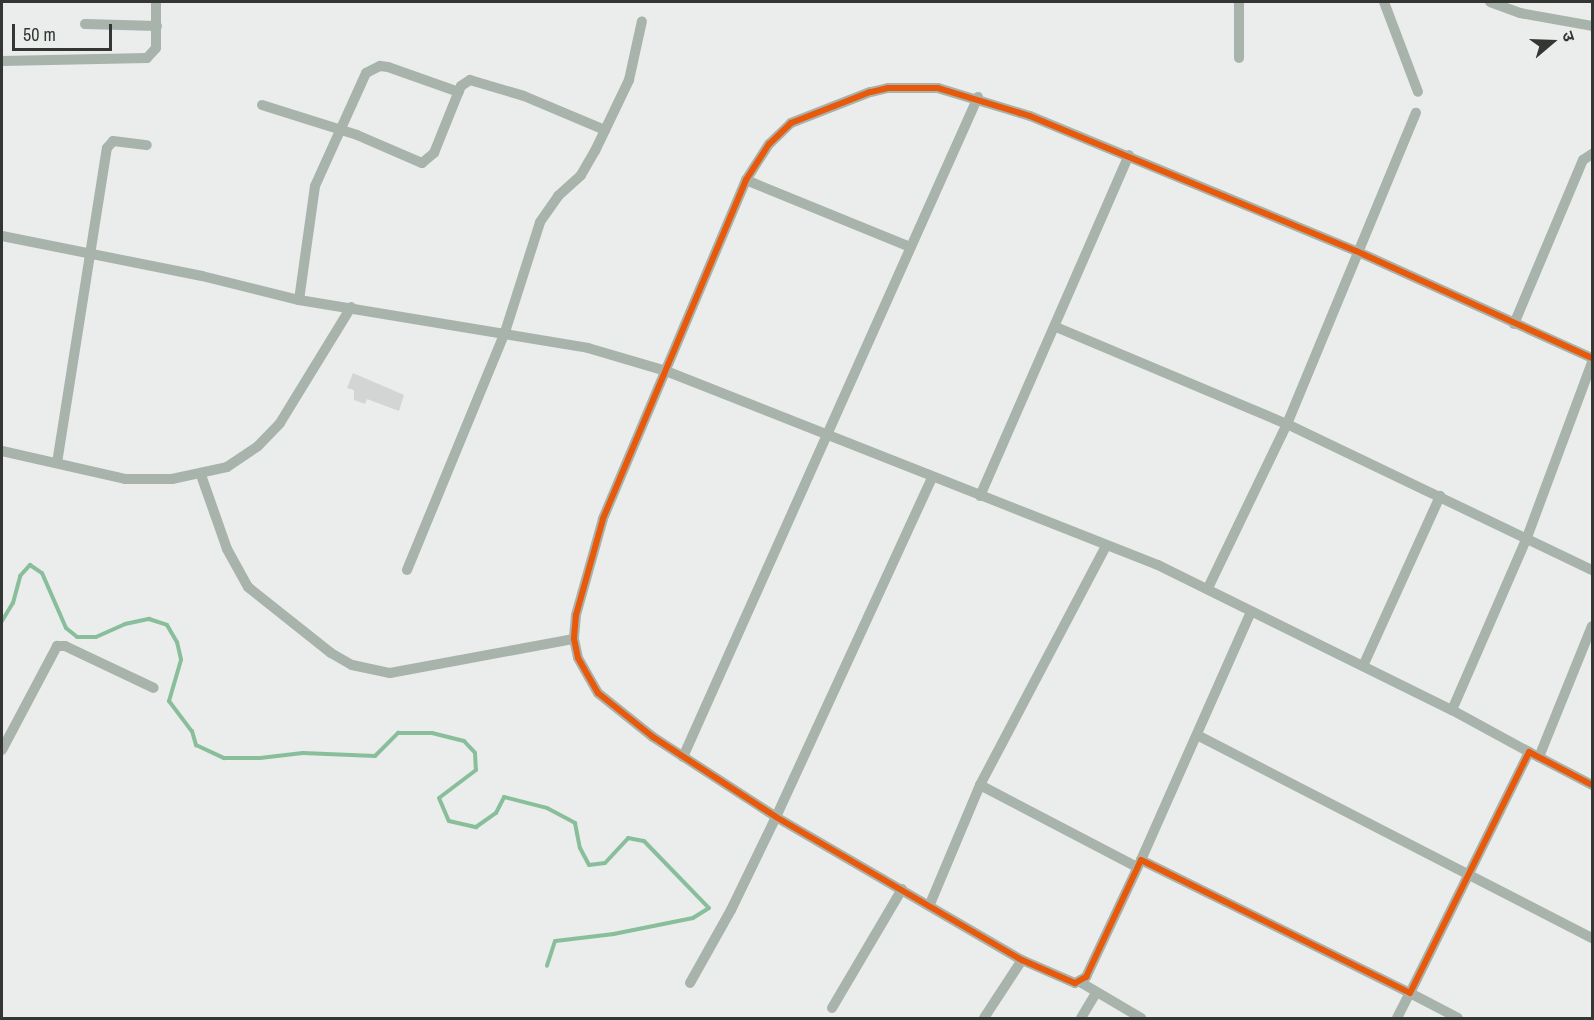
<!DOCTYPE html>
<html>
<head>
<meta charset="utf-8">
<style>
	body { margin:0 }
	#map { position:relative; width:1594px; height:1020px; overflow:hidden; background:#eaedeb; font-family:"Archivo Narrow","Noto Sans Devanagari",sans-serif }
	div>[style] { position:absolute }
	.stream>* { height:4px; margin:-2px; padding:0 2px; transform-origin:2px; border-radius:2px; background:#89be9b }
	.building>* { inset:0; background:#d3d5d4 }
	.street>* { height:10px; margin:-5px; padding:0 5px; transform-origin:5px; border-radius:5px; background:#a8b3ab }
	.cycleway>* { height:6px; margin:-3px; padding:0 3px; transform-origin:3px; border-radius:3px; background:#e8590c }
	span { translate:-50% -50%; white-space:nowrap; text-align:center; line-height:1.15; -webkit-text-stroke:4.5px #e9eeea; paint-order:stroke }
	.frame { position:absolute; inset:0; border:3px solid #343634; pointer-events:none }
	.north { position:absolute; left:1522px; top:12px; width:60px; height:60px; -webkit-text-stroke:4px #e9eeea; paint-order:stroke; rotate:71deg; font-size:16px; font-weight:700; line-height:24px; text-align:center; color:#343634 }
	.north::after { content:''; display:block; margin:auto; width:21px; height:27px; background:#343634; clip-path:polygon(50% 0,100% 100%,50% 72%,0 100%) }
	.scale { position:absolute; left:12px; top:24px; width:100px; height:27px; box-sizing:border-box; border:3px solid #343634; border-top:0; padding-left:8px; font-size:18px; line-height:21px; white-space:nowrap; color:#343634; -webkit-text-stroke:4px #e9eeea; paint-order:stroke }
</style>
</head>
<body>
<div id="map">
	<div class="stream">
		<div style="left:2px;top:621px;width:21px;rotate:-59deg"></div>
		<div style="left:13px;top:603px;width:28px;rotate:-75deg"></div>
		<div style="left:20px;top:576px;width:15px;rotate:-48deg"></div>
		<div style="left:30px;top:565px;width:14px;rotate:34deg"></div>
		<div style="left:42px;top:573px;width:60px;rotate:66.4deg"></div>
		<div style="left:66px;top:628px;width:14px;rotate:39deg"></div>
		<div style="left:77px;top:637px;width:19px"></div>
		<div style="left:96px;top:637px;width:32px;rotate:-24deg"></div>
		<div style="left:125px;top:624px;width:25px;rotate:-12deg"></div>
		<div style="left:149px;top:619px;width:19px;rotate:18deg"></div>
		<div style="left:167px;top:625px;width:20px;rotate:60deg"></div>
		<div style="left:177px;top:642px;width:18px;rotate:77deg"></div>
		<div style="left:181px;top:660px;width:43px;rotate:106.3deg"></div>
		<div style="left:169px;top:701px;width:38px;rotate:53deg"></div>
		<div style="left:192px;top:731px;width:15px;rotate:74deg"></div>
		<div style="left:196px;top:745px;width:31px;rotate:25deg"></div>
		<div style="left:224px;top:758px;width:36px"></div>
		<div style="left:260px;top:758px;width:43px;rotate:-6.6deg"></div>
		<div style="left:303px;top:753px;width:72px;rotate:2.4deg"></div>
		<div style="left:375px;top:756px;width:33px;rotate:-45deg"></div>
		<div style="left:398px;top:733px;width:34px"></div>
		<div style="left:432px;top:733px;width:33px;rotate:14deg"></div>
		<div style="left:464px;top:741px;width:16px;rotate:47deg"></div>
		<div style="left:475px;top:753px;width:17px;rotate:87deg"></div>
		<div style="left:476px;top:770px;width:46px;rotate:142.9deg"></div>
		<div style="left:439px;top:798px;width:25px;rotate:67deg"></div>
		<div style="left:449px;top:821px;width:28px;rotate:13deg"></div>
		<div style="left:476px;top:827px;width:24px;rotate:-35deg"></div>
		<div style="left:496px;top:813px;width:18px;rotate:-63deg"></div>
		<div style="left:504px;top:797px;width:44px;rotate:14.3deg"></div>
		<div style="left:547px;top:808px;width:32px;rotate:28deg"></div>
		<div style="left:575px;top:823px;width:25px;rotate:79deg"></div>
		<div style="left:580px;top:848px;width:19px;rotate:62deg"></div>
		<div style="left:589px;top:865px;width:16px;rotate:-7deg"></div>
		<div style="left:605px;top:863px;width:34px;rotate:-47deg"></div>
		<div style="left:628px;top:838px;width:16px;rotate:11deg"></div>
		<div style="left:644px;top:841px;width:93px;rotate:45.9deg"></div>
		<div style="left:709px;top:908px;width:19px;rotate:148deg"></div>
		<div style="left:693px;top:918px;width:81px;rotate:168.6deg"></div>
		<div style="left:614px;top:934px;width:59px;rotate:173.2deg"></div>
		<div style="left:555px;top:941px;width:26px;rotate:108deg"></div>
	</div>
	<div class="building">
		<div style="clip-path:polygon(353px 373px,404px 395px,399px 411px,367px 399px,365px 404px,354px 400px,354px 390px,347px 388px)"></div>
	</div>
	<div class="street">
		<div style="left:1239px;top:2px;width:56px;rotate:90deg"></div>
		<div style="left:1384px;top:2px;width:96px;rotate:69.3deg"></div>
		<div style="left:1490px;top:2px;width:32px;rotate:20deg"></div>
		<div style="left:1520px;top:13px;width:73px;rotate:10.2deg"></div>
		<div style="left:85px;top:24px;width:72px;rotate:1.6deg"></div>
		<div style="left:2px;top:61px;width:145px;rotate:-1.2deg"></div>
		<div style="left:147px;top:58px;width:13px;rotate:-48deg"></div>
		<div style="left:156px;top:48px;width:46px;rotate:-90deg"></div>
		<div style="left:262px;top:105px;width:100px;rotate:17.5deg"></div>
		<div style="left:357px;top:135px;width:71px;rotate:23.3deg"></div>
		<div style="left:422px;top:163px;width:16px;rotate:-40deg"></div>
		<div style="left:434px;top:153px;width:72px;rotate:-68.1deg"></div>
		<div style="left:461px;top:86px;width:11px;rotate:-34deg"></div>
		<div style="left:470px;top:80px;width:56px;rotate:16.5deg"></div>
		<div style="left:524px;top:96px;width:88px;rotate:22.8deg"></div>
		<div style="left:746px;top:180px;width:177px;rotate:22.2deg"></div>
		<div style="left:2px;top:236px;width:204px;rotate:11.3deg"></div>
		<div style="left:202px;top:276px;width:100px;rotate:13.9deg"></div>
		<div style="left:299px;top:300px;width:293px;rotate:9.4deg"></div>
		<div style="left:588px;top:348px;width:81px;rotate:16.4deg"></div>
		<div style="left:666px;top:371px;width:529px;rotate:21.52deg"></div>
		<div style="left:1158px;top:565px;width:328px;rotate:26.3deg"></div>
		<div style="left:299px;top:300px;width:115px;rotate:-82deg"></div>
		<div style="left:315px;top:186px;width:124px;rotate:-65.7deg"></div>
		<div style="left:366px;top:73px;width:16px;rotate:-27deg"></div>
		<div style="left:380px;top:66px;width:8px;rotate:7deg"></div>
		<div style="left:388px;top:67px;width:75px;rotate:19.4deg"></div>
		<div style="left:1514px;top:324px;width:178px;rotate:-67.2deg"></div>
		<div style="left:1583px;top:160px;width:11px;rotate:-34deg"></div>
		<div style="left:1056px;top:327px;width:251px;rotate:22.8deg"></div>
		<div style="left:1287px;top:424px;width:338px;rotate:25.6deg"></div>
		<div style="left:1592px;top:358px;width:259px;rotate:-155.6deg"></div>
		<div style="left:1356px;top:251px;width:353px;rotate:-157.5deg"></div>
		<div style="left:1030px;top:116px;width:96px;rotate:-163.1deg"></div>
		<div style="left:938px;top:88px;width:50px;rotate:180deg"></div>
		<div style="left:888px;top:88px;width:18px;rotate:167deg"></div>
		<div style="left:870px;top:92px;width:85px;rotate:158.6deg"></div>
		<div style="left:791px;top:123px;width:30px;rotate:136deg"></div>
		<div style="left:769px;top:144px;width:43px;rotate:122.6deg"></div>
		<div style="left:746px;top:180px;width:368px;rotate:112.9deg"></div>
		<div style="left:603px;top:519px;width:100px;rotate:105.7deg"></div>
		<div style="left:576px;top:615px;width:24px;rotate:95deg"></div>
		<div style="left:574px;top:639px;width:19px;rotate:78deg"></div>
		<div style="left:578px;top:658px;width:40px;rotate:60.3deg"></div>
		<div style="left:598px;top:693px;width:70px;rotate:38.7deg"></div>
		<div style="left:653px;top:737px;width:147px;rotate:33deg"></div>
		<div style="left:776px;top:817px;width:285px;rotate:30.2deg"></div>
		<div style="left:1022px;top:960px;width:58px;rotate:23.5deg"></div>
		<div style="left:1075px;top:983px;width:13px;rotate:-29deg"></div>
		<div style="left:1086px;top:977px;width:129px;rotate:-64.8deg"></div>
		<div style="left:1141px;top:860px;width:300px;rotate:26.3deg"></div>
		<div style="left:1410px;top:993px;width:269px;rotate:-63.7deg"></div>
		<div style="left:1529px;top:752px;width:71px;rotate:27.6deg"></div>
		<div style="left:2px;top:451px;width:126px;rotate:12.8deg"></div>
		<div style="left:125px;top:479px;width:47px"></div>
		<div style="left:172px;top:479px;width:56px;rotate:-12.3deg"></div>
		<div style="left:227px;top:467px;width:37px;rotate:-34deg"></div>
		<div style="left:258px;top:446px;width:32px;rotate:-46deg"></div>
		<div style="left:280px;top:423px;width:136px;rotate:-58.5deg"></div>
		<div style="left:57px;top:463px;width:319px;rotate:-81deg"></div>
		<div style="left:107px;top:148px;width:9px;rotate:-49deg"></div>
		<div style="left:113px;top:141px;width:34px;rotate:7deg"></div>
		<div style="left:201px;top:475px;width:78px;rotate:70.6deg"></div>
		<div style="left:227px;top:549px;width:43px;rotate:61.1deg"></div>
		<div style="left:248px;top:587px;width:106px;rotate:38.5deg"></div>
		<div style="left:331px;top:653px;width:24px;rotate:30deg"></div>
		<div style="left:352px;top:665px;width:39px;rotate:12deg"></div>
		<div style="left:390px;top:673px;width:187px;rotate:-10.5deg"></div>
		<div style="left:980px;top:496px;width:372px;rotate:-66.4deg"></div>
		<div style="left:407px;top:570px;width:257px;rotate:-67.6deg"></div>
		<div style="left:505px;top:332px;width:115px;rotate:-72.3deg"></div>
		<div style="left:540px;top:222px;width:32px;rotate:-55deg"></div>
		<div style="left:558px;top:196px;width:31px;rotate:-42deg"></div>
		<div style="left:581px;top:175px;width:28px;rotate:-60deg"></div>
		<div style="left:595px;top:151px;width:79px;rotate:-64.4deg"></div>
		<div style="left:629px;top:80px;width:60px;rotate:-77.6deg"></div>
		<div style="left:1208px;top:588px;width:182px;rotate:-64.3deg"></div>
		<div style="left:1287px;top:424px;width:337px;rotate:-67.5deg"></div>
		<div style="left:1363px;top:666px;width:187px;rotate:-65.6deg"></div>
		<div style="left:1197px;top:735px;width:444px;rotate:27.2deg"></div>
		<div style="left:2px;top:750px;width:118px;rotate:-62.1deg"></div>
		<div style="left:57px;top:646px;width:8px"></div>
		<div style="left:65px;top:646px;width:98px;rotate:25.3deg"></div>
		<div style="left:1529px;top:752px;width:88px;rotate:-151.4deg"></div>
		<div style="left:1452px;top:710px;width:185px;rotate:-66.5deg"></div>
		<div style="left:1526px;top:540px;width:189px;rotate:-69.6deg"></div>
		<div style="left:683px;top:757px;width:723px;rotate:-65.92deg"></div>
		<div style="left:1539px;top:757px;width:141px;rotate:-68deg"></div>
		<div style="left:980px;top:785px;width:177px;rotate:27.6deg"></div>
		<div style="left:1141px;top:860px;width:271px;rotate:-66.1deg"></div>
		<div style="left:930px;top:904px;width:129px;rotate:-67.2deg"></div>
		<div style="left:980px;top:785px;width:268px;rotate:-62.2deg"></div>
		<div style="left:1080px;top:982px;width:71px;rotate:30.5deg"></div>
		<div style="left:690px;top:983px;width:84px;rotate:-60.7deg"></div>
		<div style="left:731px;top:910px;width:103px;rotate:-64.2deg"></div>
		<div style="left:776px;top:817px;width:373px;rotate:-65.3deg"></div>
		<div style="left:832px;top:1008px;width:138px;rotate:-59.5deg"></div>
		<div style="left:984px;top:1018px;width:69px;rotate:-56.8deg"></div>
		<div style="left:1081px;top:1018px;width:29px;rotate:-59deg"></div>
		<div style="left:1397px;top:1018px;width:28px;rotate:-63deg"></div>
		<div style="left:1410px;top:993px;width:54px;rotate:27.5deg"></div>
	</div>
	<div class="cycleway">
		<div style="left:1592px;top:358px;width:259px;rotate:-155.6deg"></div>
		<div style="left:1356px;top:251px;width:353px;rotate:-157.5deg"></div>
		<div style="left:1030px;top:116px;width:96px;rotate:-163.1deg"></div>
		<div style="left:938px;top:88px;width:50px;rotate:180deg"></div>
		<div style="left:888px;top:88px;width:18px;rotate:167deg"></div>
		<div style="left:870px;top:92px;width:85px;rotate:158.6deg"></div>
		<div style="left:791px;top:123px;width:30px;rotate:136deg"></div>
		<div style="left:769px;top:144px;width:43px;rotate:122.6deg"></div>
		<div style="left:746px;top:180px;width:368px;rotate:112.9deg"></div>
		<div style="left:603px;top:519px;width:100px;rotate:105.7deg"></div>
		<div style="left:576px;top:615px;width:24px;rotate:95deg"></div>
		<div style="left:574px;top:639px;width:19px;rotate:78deg"></div>
		<div style="left:578px;top:658px;width:40px;rotate:60.3deg"></div>
		<div style="left:598px;top:693px;width:70px;rotate:38.7deg"></div>
		<div style="left:653px;top:737px;width:147px;rotate:33deg"></div>
		<div style="left:776px;top:817px;width:285px;rotate:30.2deg"></div>
		<div style="left:1022px;top:960px;width:58px;rotate:23.5deg"></div>
		<div style="left:1075px;top:983px;width:13px;rotate:-29deg"></div>
		<div style="left:1086px;top:977px;width:129px;rotate:-64.8deg"></div>
		<div style="left:1141px;top:860px;width:300px;rotate:26.3deg"></div>
		<div style="left:1410px;top:993px;width:269px;rotate:-63.7deg"></div>
		<div style="left:1529px;top:752px;width:71px;rotate:27.6deg"></div>
	</div>
	<div class="frame"></div>
	<div class="north">उ</div>
	<div class="scale">50 m</div>
</div>
</body>
</html>
